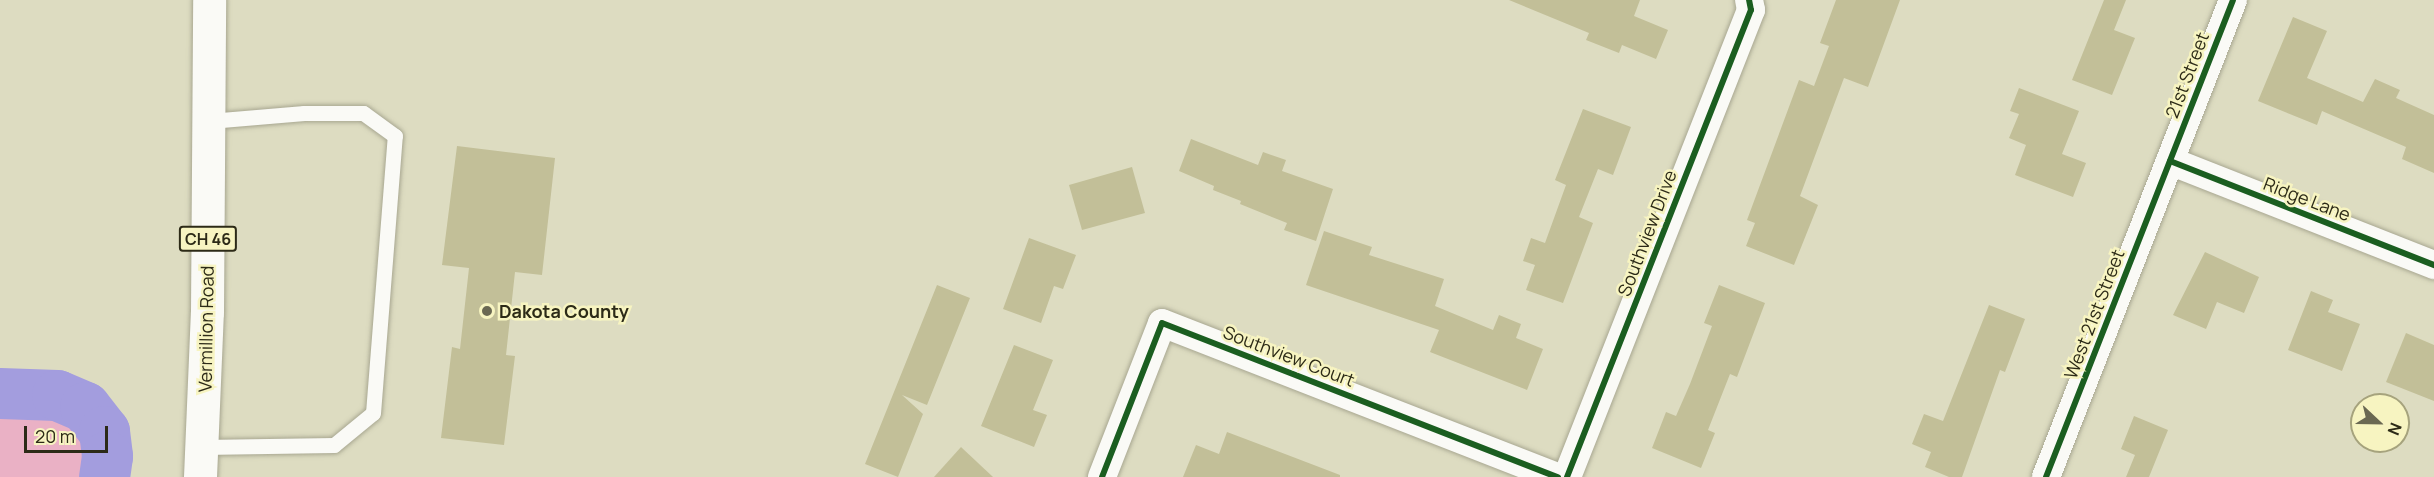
<!DOCTYPE html>
<html>
<head>
<meta charset="utf-8">
<style>
	body { margin:0 }
	#map { position:relative; width:2434px; height:477px; overflow:hidden; background:#dddcc1; font-family:Manrope,sans-serif }
	div>[style] { position:absolute }
	.green>* { inset:0; background:#eab1c5 }
	.river>* { height:51px; margin:-25.5px; padding:0 25.5px; transform-origin:25.5px; border-radius:25.5px; background:#a39dde }
	.building>* { inset:0; background:#c2bf98 }
	.roads { filter:drop-shadow(0 0 2px #a8a791) drop-shadow(0 0 2px #a8a791) }
	.service>* { height:15px; margin:-7.5px; padding:0 7.5px; transform-origin:7.5px; border-radius:7.5px; background:#fafaf6 }
	.minor>* { height:28px; margin:-14px; padding:0 14px; transform-origin:14px; border-radius:14px; background:#fafaf6 }
	.primary>* { height:33px; margin:-16.5px; padding:0 16.5px; transform-origin:16.5px; border-radius:16.5px; background:#fafaf6 }
	.cycleway>* { height:6px; margin:-3px; padding:0 3px; transform-origin:3px; border-radius:3px; background:#1b5e20 }
	.dots>* { width:16px; height:16px; translate:-50% -50%; box-sizing:border-box; border:3px solid #f7f4c1; border-radius:50% }
	span { translate:-50% -50%; white-space:nowrap; text-align:center; line-height:1.15; -webkit-text-stroke:5px #f7f4c1; paint-order:stroke }
	.shield-label span { padding:2px 4px; background:#f7f4c1; border:2px solid; border-radius:4px; -webkit-text-stroke-width:0 }
	.shield-label { font-size:16px; color:#2c2a17; font-weight:700 }
	.street-label { font-size:18px; color:#2c2a17 }
	.poi-label { font-size:18px; color:#2c2a17; font-weight:700 }
	.left { translate:0 -50%; text-align:left }
	.north { position:absolute; left:2350px; top:393px; width:60px; height:60px; box-sizing:border-box; background:#f7f4c1; border:2px solid #a6a37d; border-radius:50%; rotate:112deg; font-size:16px; font-weight:700; line-height:24px; text-align:center; color:#2c2a17 }
	.north::after { content:''; display:block; margin:auto; width:21px; height:27px; background:#6a6852; clip-path:polygon(50% 0,100% 100%,50% 72%,0 100%) }
	.scale { position:absolute; left:24px; top:426px; width:84px; height:27px; box-sizing:border-box; border:3px solid #2c2a17; border-top:0; padding-left:8px; font-size:18px; line-height:21px; white-space:nowrap; color:#2c2a17; -webkit-text-stroke:4px #f7f4c1; paint-order:stroke }
</style>
</head>
<body>
<div id="map">
	<div class="green">
		<div style="clip-path:polygon(20px 391px,57px 395px,85px 407px,104px 431px,107px 456px,104px 477px,0 477px,0 393px)"></div>
	</div>
	<div class="river">
		<div style="left:0;top:393px;width:57px;rotate:2deg"></div>
		<div style="left:57px;top:395px;width:30px;rotate:23deg"></div>
		<div style="left:85px;top:407px;width:31px;rotate:52deg"></div>
		<div style="left:104px;top:431px;width:25px;rotate:83deg"></div>
		<div style="left:107px;top:456px;width:21px;rotate:98deg"></div>
	</div>
	<div class="building">
		<div style="clip-path:polygon(1509px 0,1640px 0,1634px 16px,1668px 30px,1656px 59px,1622px 45px,1619px 53px,1586px 40px,1589px 33px)"></div>
		<div style="clip-path:polygon(1836px 0,1900px 0,1868px 87px,1844px 78px,1800px 196px,1818px 205px,1794px 265px,1746px 246px,1755px 223px,1747px 220px,1799px 80px,1814px 86px,1829px 46px,1820px 43px)"></div>
		<div style="clip-path:polygon(2104px 0,2126px 0,2114px 30px,2135px 38px,2112px 95px,2072px 80px)"></div>
		<div style="clip-path:polygon(2293px 17px,2327px 31px,2307px 78px,2363px 102px,2375px 79px,2400px 90px,2396px 98px,2434px 115px,2434px 173px,2402px 159px,2406px 147px,2322px 111px,2317px 125px,2258px 101px)"></div>
		<div style="clip-path:polygon(2019px 88px,2079px 111px,2062px 154px,2086px 163px,2073px 197px,2015px 175px,2026px 145px,2009px 138px,2019px 114px,2010px 111px)"></div>
		<div style="clip-path:polygon(1583px 109px,1631px 127px,1613px 175px,1598px 169px,1579px 217px,1593px 223px,1563px 303px,1526px 290px,1535px 265px,1523px 261px,1531px 238px,1545px 243px,1566px 185px,1555px 180px)"></div>
		<div style="clip-path:polygon(1191px 139px,1258px 165px,1263px 152px,1286px 160px,1282px 171px,1333px 189px,1316px 241px,1284px 230px,1287px 223px,1240px 204px,1241px 201px,1213px 190px,1214px 186px,1179px 171px)"></div>
		<div style="clip-path:polygon(457px 146px,555px 158px,542px 275px,515px 272px,506px 355px,515px 356px,504px 445px,441px 438px,452px 347px,460px 349px,469px 268px,442px 265px)"></div>
		<div style="clip-path:polygon(1132px 167px,1145px 213px,1082px 230px,1069px 185px)"></div>
		<div style="clip-path:polygon(1324px 231px,1372px 247px,1369px 255px,1444px 279px,1435px 306px,1493px 330px,1499px 315px,1521px 324px,1516px 338px,1543px 349px,1527px 390px,1430px 352px,1439px 330px,1306px 285px)"></div>
		<div style="clip-path:polygon(1029px 238px,1076px 255px,1063px 289px,1054px 286px,1041px 323px,1003px 309px)"></div>
		<div style="clip-path:polygon(2205px 252px,2259px 277px,2244px 313px,2217px 302px,2206px 329px,2173px 315px)"></div>
		<div style="clip-path:polygon(937px 285px,970px 298px,927px 405px,902px 395px,923px 414px,898px 477px,865px 464px)"></div>
		<div style="clip-path:polygon(1719px 285px,1765px 303px,1737px 377px,1730px 374px,1708px 430px,1715px 433px,1701px 468px,1652px 448px,1666px 412px,1676px 416px,1690px 384px,1712px 326px,1704px 323px)"></div>
		<div style="clip-path:polygon(2311px 291px,2333px 300px,2328px 312px,2360px 324px,2342px 371px,2288px 350px)"></div>
		<div style="clip-path:polygon(1989px 305px,2025px 319px,2005px 372px,2000px 370px,1962px 477px,1949px 477px,1925px 467px,1931px 452px,1912px 444px,1924px 414px,1943px 421px)"></div>
		<div style="clip-path:polygon(2406px 333px,2434px 345px,2434px 401px,2386px 382px)"></div>
		<div style="clip-path:polygon(1014px 345px,1053px 360px,1033px 410px,1047px 415px,1034px 447px,981px 426px)"></div>
		<div style="clip-path:polygon(2134px 416px,2168px 430px,2149px 477px,2126px 477px,2135px 455px,2121px 449px)"></div>
		<div style="clip-path:polygon(1227px 432px,1340px 475px,1340px 477px,1183px 477px,1196px 445px,1219px 454px)"></div>
		<div style="clip-path:polygon(961px 447px,993px 477px,934px 477px)"></div>
	</div>
	<div class="roads">
		<div class="service">
			<div style="left:202px;top:447px;width:132px;rotate:-0.9deg"></div>
			<div style="left:334px;top:445px;width:50px;rotate:-39.4deg"></div>
			<div style="left:373px;top:413px;width:278px;rotate:-85.5deg"></div>
			<div style="left:395px;top:136px;width:39px;rotate:-144deg"></div>
			<div style="left:363px;top:113px;width:59px;rotate:180deg"></div>
			<div style="left:304px;top:113px;width:95px;rotate:175.2deg"></div>
		</div>
		<div class="minor">
			<div style="left:2170px;top:161px;width:284px;rotate:21.5deg"></div>
			<div style="left:1102px;top:477px;width:165px;rotate:-68.7deg"></div>
			<div style="left:1162px;top:323px;width:425px;rotate:21.3deg"></div>
			<div style="left:1567px;top:477px;width:502px;rotate:-68.5deg"></div>
			<div style="left:1751px;top:10px;width:10px;rotate:-101deg"></div>
			<div style="left:2046px;top:477px;width:512px;rotate:-68.59deg"></div>
		</div>
		<div class="primary">
			<div style="left:200px;top:477px;width:165px;rotate:-87.6deg"></div>
			<div style="left:207px;top:312px;width:312px;rotate:-89.6deg"></div>
		</div>
	</div>
	<div class="cycleway">
		<div style="left:2170px;top:161px;width:284px;rotate:21.5deg"></div>
		<div style="left:1102px;top:477px;width:165px;rotate:-68.7deg"></div>
		<div style="left:1162px;top:323px;width:425px;rotate:21.3deg"></div>
		<div style="left:1567px;top:477px;width:502px;rotate:-68.5deg"></div>
		<div style="left:1751px;top:10px;width:10px;rotate:-101deg"></div>
		<div style="left:2046px;top:477px;width:512px;rotate:-68.59deg"></div>
	</div>
	<div class="dots">
		<div style="left:487px;top:311px;background:#6a6852"></div>
	</div>
	<div class="shield-label">
		<span style="left:208px;top:239px">CH 46</span>
	</div>
	<div class="street-label">
		<span style="left:2187px;top:75px;rotate:-69deg">21st Street</span>
		<span style="left:2307px;top:199px;rotate:21deg">Ridge Lane</span>
		<span style="left:1647px;top:233px;rotate:-69deg">Southview Drive</span>
		<span style="left:2094px;top:314px;rotate:-69deg">West 21st Street</span>
		<span style="left:206px;top:329px;rotate:-89deg">Vermillion Road</span>
		<span style="left:1289px;top:356px;rotate:21deg">Southview Court</span>
	</div>
	<div class="poi-label">
		<span class="left" style="left:499px;top:311px">Dakota County</span>
	</div>
	<div class="north">N</div>
	<div class="scale">20 m</div>
</div>
</body>
</html>
